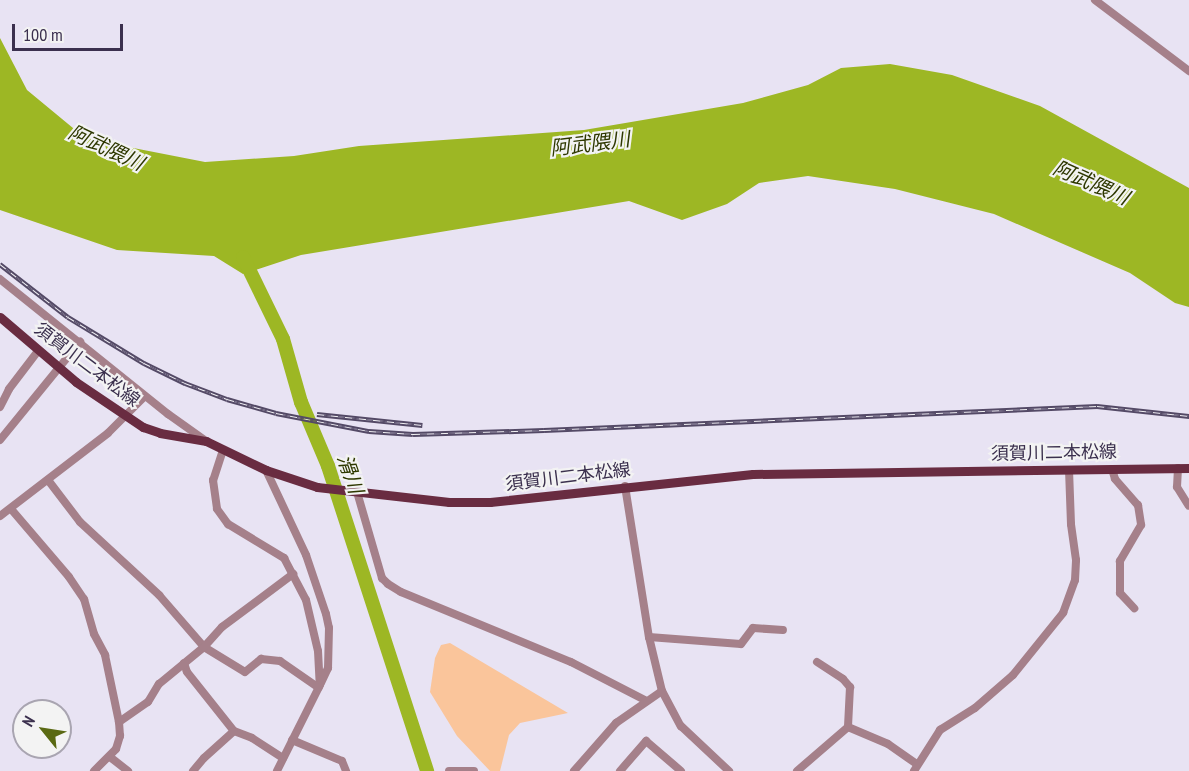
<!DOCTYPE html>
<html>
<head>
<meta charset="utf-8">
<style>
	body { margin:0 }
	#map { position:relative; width:1189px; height:771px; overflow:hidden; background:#e8e3f3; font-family:"PT Sans Narrow","Noto Sans JP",sans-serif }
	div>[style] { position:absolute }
	.green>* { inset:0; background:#fac59b }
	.water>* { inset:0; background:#9db724 }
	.river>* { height:14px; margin:-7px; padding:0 7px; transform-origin:7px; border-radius:7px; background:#9db724 }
	.minor>* { height:8px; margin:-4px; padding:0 4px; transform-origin:4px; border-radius:4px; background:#a5808a }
	.major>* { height:9px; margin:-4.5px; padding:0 4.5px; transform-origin:4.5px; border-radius:4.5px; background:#692c41 }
	.rail>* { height:4.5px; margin-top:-2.25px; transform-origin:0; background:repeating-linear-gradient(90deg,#f3f3f3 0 7px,#544a66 0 14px); box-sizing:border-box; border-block:2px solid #544a66 }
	span { translate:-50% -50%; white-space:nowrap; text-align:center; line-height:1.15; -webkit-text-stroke:4.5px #f3f3f3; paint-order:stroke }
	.street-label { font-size:18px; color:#3b304e }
	.water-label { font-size:20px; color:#2e3800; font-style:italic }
	.north { position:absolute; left:12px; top:699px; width:60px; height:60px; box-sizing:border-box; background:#f3f3f3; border:2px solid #a9a5b1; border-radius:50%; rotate:300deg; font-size:16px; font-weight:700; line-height:24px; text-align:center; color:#3b304e }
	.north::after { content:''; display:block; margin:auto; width:21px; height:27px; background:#5a6913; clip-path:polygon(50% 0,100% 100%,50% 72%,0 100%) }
	.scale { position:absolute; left:12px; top:24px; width:111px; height:27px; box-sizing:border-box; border:3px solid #3b304e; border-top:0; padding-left:8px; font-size:18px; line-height:21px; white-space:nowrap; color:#3b304e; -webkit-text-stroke:4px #f3f3f3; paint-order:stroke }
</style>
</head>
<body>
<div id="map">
	<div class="green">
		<div style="clip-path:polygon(450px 643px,568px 713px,520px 723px,509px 735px,500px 771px,490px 771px,457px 736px,430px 692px,435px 658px,441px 645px)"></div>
	</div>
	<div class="water">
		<div style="clip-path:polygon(0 38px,27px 90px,79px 133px,118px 145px,205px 162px,294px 156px,359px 146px,584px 130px,743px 103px,808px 85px,841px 68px,890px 64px,952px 75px,1040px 106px,1189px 188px,1189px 307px,1175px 303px,1130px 273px,994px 214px,895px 189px,808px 176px,759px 183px,727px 204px,682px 220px,629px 201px,301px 255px,243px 274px,214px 256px,117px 250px,0 210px)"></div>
	</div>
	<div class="river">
		<div style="left:243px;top:257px;width:91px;rotate:64deg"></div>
		<div style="left:283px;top:339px;width:66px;rotate:74.1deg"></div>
		<div style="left:301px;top:402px;width:69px;rotate:67.1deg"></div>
		<div style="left:328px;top:466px;width:321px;rotate:72deg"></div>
	</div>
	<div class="minor">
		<div style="left:1095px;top:0;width:118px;rotate:37.1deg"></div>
		<div style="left:0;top:279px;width:216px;rotate:38.8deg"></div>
		<div style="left:168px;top:414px;width:47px;rotate:35.4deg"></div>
		<div style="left:0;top:407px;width:20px;rotate:-63deg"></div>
		<div style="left:9px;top:389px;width:48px;rotate:-52.7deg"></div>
		<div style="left:0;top:440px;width:127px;rotate:-50.8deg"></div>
		<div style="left:223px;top:450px;width:32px;rotate:108deg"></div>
		<div style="left:213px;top:480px;width:29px;rotate:82deg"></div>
		<div style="left:217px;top:509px;width:19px;rotate:54deg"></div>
		<div style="left:228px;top:524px;width:66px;rotate:31.3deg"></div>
		<div style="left:284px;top:558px;width:47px;rotate:62.4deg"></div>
		<div style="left:306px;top:600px;width:52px;rotate:76.8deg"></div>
		<div style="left:318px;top:651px;width:34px;rotate:87deg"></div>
		<div style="left:320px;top:685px;width:96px;rotate:116.6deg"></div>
		<div style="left:1178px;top:468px;width:19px;rotate:93deg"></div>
		<div style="left:1177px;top:487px;width:22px;rotate:58deg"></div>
		<div style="left:1112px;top:469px;width:10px;rotate:73deg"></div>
		<div style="left:1115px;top:479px;width:35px;rotate:49deg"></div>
		<div style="left:1138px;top:505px;width:20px;rotate:81deg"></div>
		<div style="left:1141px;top:525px;width:42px;rotate:120.3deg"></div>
		<div style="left:1120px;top:561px;width:32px;rotate:90deg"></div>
		<div style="left:1120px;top:593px;width:21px;rotate:47deg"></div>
		<div style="left:266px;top:470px;width:94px;rotate:64.8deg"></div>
		<div style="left:306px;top:555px;width:62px;rotate:71.3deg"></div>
		<div style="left:326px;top:614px;width:14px;rotate:78deg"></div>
		<div style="left:329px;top:628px;width:40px;rotate:91.4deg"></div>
		<div style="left:328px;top:668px;width:17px;rotate:115deg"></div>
		<div style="left:48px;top:480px;width:53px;rotate:52.7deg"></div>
		<div style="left:80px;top:522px;width:108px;rotate:42.7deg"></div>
		<div style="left:159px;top:595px;width:69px;rotate:49.1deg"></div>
		<div style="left:204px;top:647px;width:48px;rotate:31.4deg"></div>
		<div style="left:245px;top:672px;width:21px;rotate:-39deg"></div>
		<div style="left:261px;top:659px;width:19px;rotate:6deg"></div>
		<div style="left:280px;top:661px;width:47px;rotate:34.7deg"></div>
		<div style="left:625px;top:486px;width:153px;rotate:81deg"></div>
		<div style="left:649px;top:637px;width:56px;rotate:76.5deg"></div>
		<div style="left:662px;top:691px;width:40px;rotate:62deg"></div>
		<div style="left:681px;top:726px;width:66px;rotate:43.2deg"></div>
		<div style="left:357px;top:492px;width:90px;rotate:73.8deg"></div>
		<div style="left:382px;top:578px;width:8px;rotate:45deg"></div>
		<div style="left:388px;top:584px;width:15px;rotate:32deg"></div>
		<div style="left:401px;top:592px;width:184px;rotate:22.4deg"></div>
		<div style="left:571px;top:662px;width:83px;rotate:27.2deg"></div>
		<div style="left:11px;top:509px;width:89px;rotate:49.5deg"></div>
		<div style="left:69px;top:577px;width:27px;rotate:56deg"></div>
		<div style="left:84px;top:599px;width:36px;rotate:74deg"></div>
		<div style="left:94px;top:634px;width:24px;rotate:62deg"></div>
		<div style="left:105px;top:655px;width:68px;rotate:78.2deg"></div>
		<div style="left:0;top:516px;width:136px;rotate:-37.5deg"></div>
		<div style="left:108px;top:433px;width:52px;rotate:-45deg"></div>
		<div style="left:649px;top:637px;width:92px;rotate:4.4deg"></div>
		<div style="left:741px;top:644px;width:20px;rotate:-53deg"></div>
		<div style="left:753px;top:628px;width:30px;rotate:4deg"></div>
		<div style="left:817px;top:662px;width:31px;rotate:33deg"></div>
		<div style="left:843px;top:679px;width:11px;rotate:49deg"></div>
		<div style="left:850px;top:687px;width:40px;rotate:92.9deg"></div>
		<div style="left:848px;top:727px;width:43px;rotate:23deg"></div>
		<div style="left:888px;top:744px;width:35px;rotate:35deg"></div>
		<div style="left:184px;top:663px;width:9px;rotate:72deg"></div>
		<div style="left:187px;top:672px;width:75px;rotate:51.5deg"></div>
		<div style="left:234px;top:731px;width:19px;rotate:21deg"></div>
		<div style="left:252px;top:738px;width:37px;rotate:33deg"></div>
		<div style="left:292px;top:740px;width:54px;rotate:22.8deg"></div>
		<div style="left:342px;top:761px;width:11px;rotate:68deg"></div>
		<div style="left:110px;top:757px;width:23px;rotate:38deg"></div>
		<div style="left:94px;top:771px;width:31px;rotate:-45deg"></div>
		<div style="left:116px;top:749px;width:14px;rotate:-73deg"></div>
		<div style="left:120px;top:736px;width:14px;rotate:-94deg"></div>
		<div style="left:119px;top:722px;width:35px;rotate:-35deg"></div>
		<div style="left:148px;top:702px;width:21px;rotate:-59deg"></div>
		<div style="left:159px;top:684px;width:58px;rotate:-39.4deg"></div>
		<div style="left:204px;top:647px;width:27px;rotate:-48deg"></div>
		<div style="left:222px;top:627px;width:89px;rotate:-36.7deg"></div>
		<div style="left:193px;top:771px;width:17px;rotate:-50deg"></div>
		<div style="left:204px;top:758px;width:40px;rotate:-42deg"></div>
		<div style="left:449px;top:771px;width:25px"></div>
		<div style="left:574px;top:771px;width:64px;rotate:-48.8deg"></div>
		<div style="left:616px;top:723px;width:56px;rotate:-34.8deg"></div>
		<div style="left:620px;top:771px;width:40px;rotate:-49deg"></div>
		<div style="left:646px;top:741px;width:46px;rotate:40.6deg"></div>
		<div style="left:797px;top:771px;width:67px;rotate:-40.8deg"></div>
		<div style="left:914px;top:771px;width:49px;rotate:-57.6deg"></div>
		<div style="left:940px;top:730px;width:41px;rotate:-32.2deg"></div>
		<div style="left:975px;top:708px;width:50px;rotate:-41deg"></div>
		<div style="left:1013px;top:675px;width:80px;rotate:-51.1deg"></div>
		<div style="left:1063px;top:613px;width:35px;rotate:-70deg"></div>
		<div style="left:1075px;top:580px;width:20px;rotate:-87deg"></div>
		<div style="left:1076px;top:560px;width:36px;rotate:-98deg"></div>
		<div style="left:1071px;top:524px;width:54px;rotate:-92.1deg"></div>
	</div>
	<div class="major">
		<div style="left:0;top:317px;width:100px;rotate:40.5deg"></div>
		<div style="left:76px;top:382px;width:81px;rotate:33.9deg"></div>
		<div style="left:143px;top:427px;width:18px;rotate:19deg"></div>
		<div style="left:160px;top:433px;width:47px;rotate:9.9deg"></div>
		<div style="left:206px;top:441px;width:67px;rotate:25.8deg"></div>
		<div style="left:266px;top:470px;width:54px;rotate:18.4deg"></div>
		<div style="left:317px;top:487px;width:133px;rotate:6.5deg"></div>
		<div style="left:449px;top:502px;width:41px"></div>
		<div style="left:490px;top:502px;width:264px;rotate:-6.1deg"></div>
		<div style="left:753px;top:474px;width:436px;rotate:-0.8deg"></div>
	</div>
	<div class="rail">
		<div style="left:0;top:264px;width:86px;rotate:37.9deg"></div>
		<div style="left:68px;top:317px;width:89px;rotate:31.2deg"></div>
		<div style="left:144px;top:363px;width:46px;rotate:26deg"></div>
		<div style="left:185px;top:383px;width:45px;rotate:20.9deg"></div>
		<div style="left:227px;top:399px;width:51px;rotate:15.9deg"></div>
		<div style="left:276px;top:413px;width:95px;rotate:11deg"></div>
		<div style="left:369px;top:431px;width:44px;rotate:3.9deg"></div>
		<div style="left:413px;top:434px;width:131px;rotate:-1.7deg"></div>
		<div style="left:544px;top:430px;width:554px;rotate:-2.49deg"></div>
		<div style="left:1097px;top:406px;width:93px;rotate:6.2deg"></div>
		<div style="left:317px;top:414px;width:106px;rotate:6deg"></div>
	</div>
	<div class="street-label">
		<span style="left:87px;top:365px;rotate:37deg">須賀川二本松線</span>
		<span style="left:1054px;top:453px;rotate:-1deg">須賀川二本松線</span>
		<span style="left:568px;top:477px;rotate:-7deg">須賀川二本松線</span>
	</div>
	<div class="water-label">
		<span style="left:590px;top:144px;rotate:-7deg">阿武隈川</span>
		<span style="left:106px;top:148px;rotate:25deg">阿武隈川</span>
		<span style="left:1091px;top:183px;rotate:24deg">阿武隈川</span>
		<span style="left:350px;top:474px;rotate:71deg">滑川</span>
	</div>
	<div class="north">N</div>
	<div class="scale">100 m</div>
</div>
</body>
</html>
